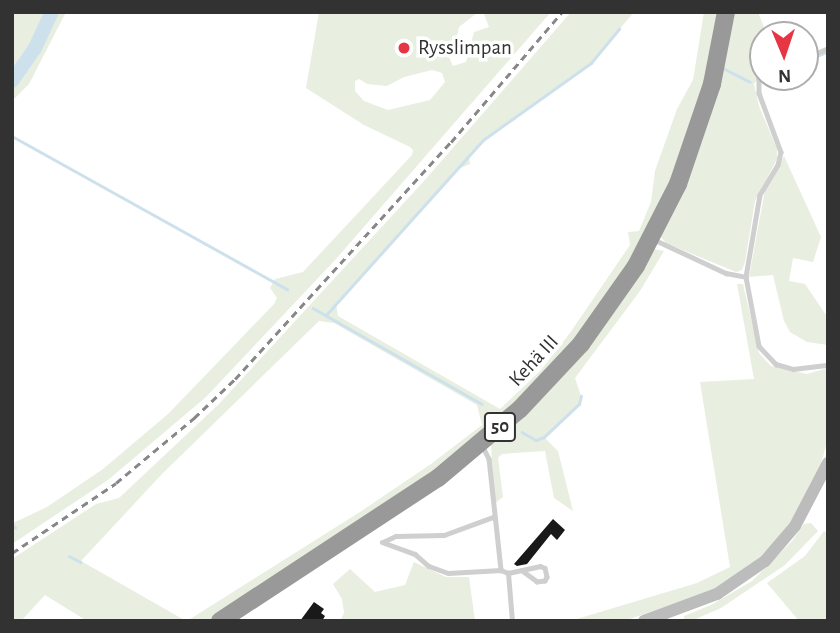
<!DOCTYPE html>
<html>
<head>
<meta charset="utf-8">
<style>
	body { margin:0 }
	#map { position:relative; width:840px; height:633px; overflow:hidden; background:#fff; font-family:"Alegreya Sans",sans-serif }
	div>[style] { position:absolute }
	.green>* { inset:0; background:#e8eee0 }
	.stream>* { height:2.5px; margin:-1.25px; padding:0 1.25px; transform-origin:1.25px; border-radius:1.25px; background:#cde1ed }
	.river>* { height:14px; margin:-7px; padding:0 7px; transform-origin:7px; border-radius:7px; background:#cde1ed }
	.building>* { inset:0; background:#191919 }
	.lane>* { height:4.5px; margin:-2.25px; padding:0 2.25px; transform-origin:2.25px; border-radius:2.25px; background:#cfcfcf }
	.secondary>* { height:12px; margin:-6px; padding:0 6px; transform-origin:6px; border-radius:6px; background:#bcbcbc }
	.highway>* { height:18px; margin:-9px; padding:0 9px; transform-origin:9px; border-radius:9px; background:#999 }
	.rail>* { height:2.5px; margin-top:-1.25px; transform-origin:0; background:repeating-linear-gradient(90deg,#878787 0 7px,transparent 0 12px) }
	.dots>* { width:19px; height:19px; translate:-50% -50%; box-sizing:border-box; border:4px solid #fff; border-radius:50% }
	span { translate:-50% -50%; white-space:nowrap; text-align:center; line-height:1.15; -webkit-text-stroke:7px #fff; paint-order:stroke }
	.shield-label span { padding:2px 5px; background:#fff; border:2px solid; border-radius:5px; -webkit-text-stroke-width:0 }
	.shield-label { font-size:19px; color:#323232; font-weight:700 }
	.poi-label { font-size:21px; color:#323232 }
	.left { translate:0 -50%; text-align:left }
	.street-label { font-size:21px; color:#323232 }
	.frame { position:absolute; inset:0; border:14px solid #323232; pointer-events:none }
	.north { position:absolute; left:749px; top:21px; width:70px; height:70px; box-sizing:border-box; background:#fff; border:2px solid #adadad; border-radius:50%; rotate:178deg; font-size:19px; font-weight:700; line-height:28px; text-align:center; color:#323232 }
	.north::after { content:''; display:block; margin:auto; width:24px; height:32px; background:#e63643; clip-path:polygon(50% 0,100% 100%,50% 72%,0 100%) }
</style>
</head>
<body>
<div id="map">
	<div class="green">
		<div style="clip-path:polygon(12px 12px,66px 12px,29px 84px,12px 101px)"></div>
		<div style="clip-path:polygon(evenodd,319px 12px,551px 12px,336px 259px,206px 397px,108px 480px,12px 544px,13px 523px,47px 507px,103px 469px,168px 414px,274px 304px,277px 298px,270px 288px,275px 279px,303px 272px,412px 155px,413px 150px,410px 147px,364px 125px,306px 88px,319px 12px,477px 13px,484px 14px,489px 27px,474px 32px,466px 62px,453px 66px,448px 55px,455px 45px,459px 27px,477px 13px,319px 12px,432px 70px,442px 73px,445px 82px,430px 100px,388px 110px,364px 101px,355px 91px,355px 81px,359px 79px,367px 84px,387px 86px,404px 77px,432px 70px)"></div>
		<div style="clip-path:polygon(571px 12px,634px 12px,591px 63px,483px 140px,469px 156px,470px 164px,458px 169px,336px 303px,338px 316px,500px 409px,541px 370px,570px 333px,630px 245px,628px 232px,639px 231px,651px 202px,655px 171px,677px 109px,693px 80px,704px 12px,720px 12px,705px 93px,678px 170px,647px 234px,607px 299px,557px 363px,510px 412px,398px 498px,210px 621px,187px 621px,360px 512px,431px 464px,482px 425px,477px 405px,334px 323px,319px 321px,162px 474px,81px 561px,186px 621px,87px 621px,45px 595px,21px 621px,12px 621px,12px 559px,96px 504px,119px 498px,218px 405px,424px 181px)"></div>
		<div style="clip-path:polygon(732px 12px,758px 12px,767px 35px,763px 35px,763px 72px,754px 84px,759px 106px,777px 149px,777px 159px,755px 201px,745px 262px,742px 270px,736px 272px,666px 243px,660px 236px,697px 155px,709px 121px,724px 65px)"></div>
		<div style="clip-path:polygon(784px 156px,821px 237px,813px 262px,793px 258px,789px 281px,805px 284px,828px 318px,828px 345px,807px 342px,790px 332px,784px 321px,773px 275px,749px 277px,765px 190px)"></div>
		<div style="clip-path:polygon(654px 249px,664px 251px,640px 291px,575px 378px,581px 396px,579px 404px,544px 437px,558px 451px,573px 511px,554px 498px,545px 451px,502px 454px,498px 458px,503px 497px,494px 504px,491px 445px)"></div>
		<div style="clip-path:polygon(737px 284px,743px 284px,759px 353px,771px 366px,807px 374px,828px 368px,828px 438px,821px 464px,790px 523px,767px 550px,751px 566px,714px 590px,624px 621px,570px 621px,697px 583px,730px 567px,700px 382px,754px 379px)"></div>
		<div style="clip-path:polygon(811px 523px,818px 531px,785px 565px,721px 608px,691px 621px,684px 621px,684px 616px,711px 605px,752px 581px,792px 541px,804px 524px)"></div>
		<div style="clip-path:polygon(824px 531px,828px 534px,828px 621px,799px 621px,767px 583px,805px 556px)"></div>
		<div style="clip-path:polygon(414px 562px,446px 577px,469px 577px,475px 621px,340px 621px,344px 613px,342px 599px,333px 584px,350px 569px,375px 592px,405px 585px)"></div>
	</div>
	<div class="stream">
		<div style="left:805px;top:61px;width:25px;rotate:-23deg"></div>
		<div style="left:723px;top:68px;width:30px;rotate:27deg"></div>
		<div style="left:12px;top:136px;width:315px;rotate:29.1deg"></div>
		<div style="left:313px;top:308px;width:194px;rotate:29.6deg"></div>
		<div style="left:326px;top:315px;width:235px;rotate:-48.1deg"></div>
		<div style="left:483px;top:140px;width:133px;rotate:-35.5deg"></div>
		<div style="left:591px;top:63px;width:44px;rotate:-50.5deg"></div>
		<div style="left:522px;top:432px;width:16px;rotate:30deg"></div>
		<div style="left:536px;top:440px;width:9px;rotate:-21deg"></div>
		<div style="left:544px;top:437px;width:48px;rotate:-43.3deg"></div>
		<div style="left:579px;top:404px;width:8px;rotate:-76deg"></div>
		<div style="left:12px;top:525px;width:4px;rotate:34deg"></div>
		<div style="left:69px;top:556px;width:13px;rotate:27deg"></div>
	</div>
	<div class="river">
		<div style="left:12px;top:81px;width:40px;rotate:-55.1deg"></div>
		<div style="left:35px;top:48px;width:40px;rotate:-65deg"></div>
	</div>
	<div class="building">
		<div style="clip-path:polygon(553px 519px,565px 530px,557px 540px,551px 534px,527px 564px,517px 566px,514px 564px)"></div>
		<div style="clip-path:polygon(314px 602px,324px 609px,321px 613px,325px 616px,322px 621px,300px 621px)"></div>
	</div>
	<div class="lane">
		<div style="left:805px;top:58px;width:25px;rotate:-23deg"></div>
		<div style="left:763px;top:76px;width:5px;rotate:143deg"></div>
		<div style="left:759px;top:79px;width:14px;rotate:90deg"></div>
		<div style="left:759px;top:93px;width:63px;rotate:69.6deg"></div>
		<div style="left:781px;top:152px;width:13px;rotate:103deg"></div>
		<div style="left:778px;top:165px;width:35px;rotate:121deg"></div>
		<div style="left:760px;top:195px;width:83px;rotate:99.7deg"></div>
		<div style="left:746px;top:277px;width:70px;rotate:79.3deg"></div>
		<div style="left:759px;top:346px;width:25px;rotate:47deg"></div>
		<div style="left:776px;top:364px;width:18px;rotate:16deg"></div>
		<div style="left:793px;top:369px;width:35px;rotate:-7deg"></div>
		<div style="left:653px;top:239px;width:81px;rotate:25deg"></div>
		<div style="left:726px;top:273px;width:20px;rotate:11deg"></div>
		<div style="left:482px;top:445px;width:16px;rotate:63deg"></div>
		<div style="left:489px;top:459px;width:112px;rotate:83.8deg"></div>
		<div style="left:501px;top:570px;width:8px;rotate:23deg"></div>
		<div style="left:382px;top:542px;width:35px;rotate:20deg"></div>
		<div style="left:415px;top:554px;width:18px;rotate:41deg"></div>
		<div style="left:429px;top:566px;width:20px;rotate:20deg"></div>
		<div style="left:448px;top:573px;width:53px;rotate:-3.2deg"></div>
		<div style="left:383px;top:542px;width:14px;rotate:-25deg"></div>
		<div style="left:396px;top:536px;width:48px;rotate:-1.2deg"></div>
		<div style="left:444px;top:535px;width:52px;rotate:-20.2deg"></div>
		<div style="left:512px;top:621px;width:48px;rotate:-94.8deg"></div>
		<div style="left:508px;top:573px;width:33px;rotate:-12deg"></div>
		<div style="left:540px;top:566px;width:5px;rotate:22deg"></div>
		<div style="left:545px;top:568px;width:9px;rotate:77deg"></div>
		<div style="left:547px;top:577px;width:4px;rotate:117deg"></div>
		<div style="left:545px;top:581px;width:8px;rotate:173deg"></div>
		<div style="left:537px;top:582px;width:19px;rotate:-144deg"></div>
	</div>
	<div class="secondary">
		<div style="left:644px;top:621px;width:78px;rotate:-20.3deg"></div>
		<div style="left:717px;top:594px;width:58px;rotate:-34.5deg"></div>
		<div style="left:765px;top:561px;width:46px;rotate:-49.4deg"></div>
		<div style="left:795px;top:526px;width:71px;rotate:-62.4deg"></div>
	</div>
	<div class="highway">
		<div style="left:220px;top:621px;width:261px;rotate:-33.3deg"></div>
		<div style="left:438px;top:478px;width:107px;rotate:-40.1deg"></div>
		<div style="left:520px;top:409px;width:89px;rotate:-46.8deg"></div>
		<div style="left:581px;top:344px;width:95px;rotate:-54.8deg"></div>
		<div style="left:636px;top:266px;width:92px;rotate:-62.9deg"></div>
		<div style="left:678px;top:184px;width:106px;rotate:-71.2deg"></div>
		<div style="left:712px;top:84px;width:73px;rotate:-79deg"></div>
	</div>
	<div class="rail">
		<div style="left:12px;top:553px;width:125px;rotate:-33.9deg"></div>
		<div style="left:116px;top:483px;width:102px;rotate:-39.8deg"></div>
		<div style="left:194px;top:418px;width:57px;rotate:-43.6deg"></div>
		<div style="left:235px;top:379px;width:321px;rotate:-47.7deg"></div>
		<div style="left:451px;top:142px;width:171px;rotate:-49.5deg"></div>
	</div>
	<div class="dots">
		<div style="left:404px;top:48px;background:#e63643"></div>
	</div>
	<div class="shield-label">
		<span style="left:500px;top:427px">50</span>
	</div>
	<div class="poi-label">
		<span class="left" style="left:418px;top:48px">Rysslimpan</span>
	</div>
	<div class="street-label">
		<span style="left:534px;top:361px;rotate:-47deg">Kehä III</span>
	</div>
	<div class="frame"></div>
	<div class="north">N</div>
</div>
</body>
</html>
